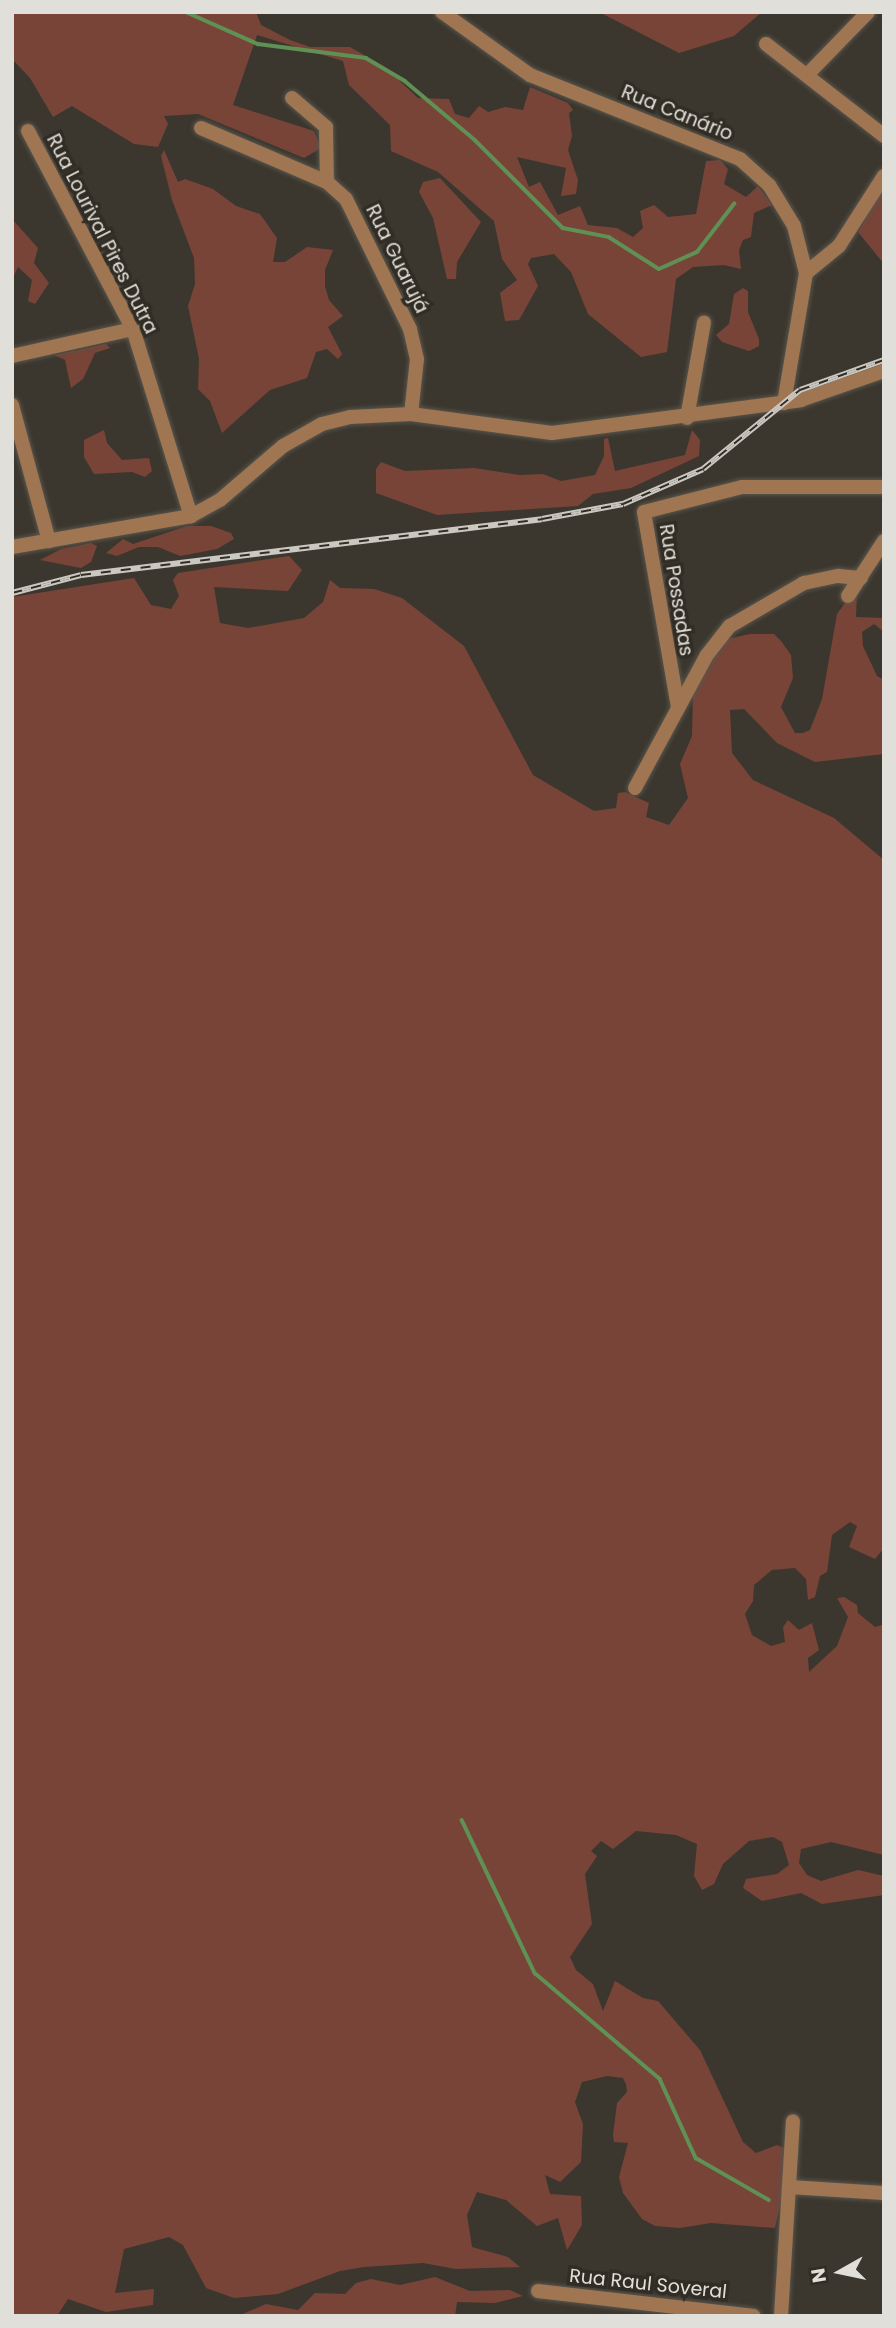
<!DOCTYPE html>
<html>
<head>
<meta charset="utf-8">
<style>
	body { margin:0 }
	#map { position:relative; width:896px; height:2328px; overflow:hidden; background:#3b372e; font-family:Poppins,sans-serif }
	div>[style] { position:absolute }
	.green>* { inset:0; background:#784438 }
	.stream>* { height:3.5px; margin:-1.75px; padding:0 1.75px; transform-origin:1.75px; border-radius:1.75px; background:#5f9155 }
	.roads { filter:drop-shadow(0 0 2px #59554d) drop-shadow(0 0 2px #59554d) }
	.minor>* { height:14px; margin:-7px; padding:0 7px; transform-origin:7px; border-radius:7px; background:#a07652 }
	.rail>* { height:6px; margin-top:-3px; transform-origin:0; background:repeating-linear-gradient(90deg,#312d24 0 10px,#cbc8c2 0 20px); box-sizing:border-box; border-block:2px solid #cbc8c2 }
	span { translate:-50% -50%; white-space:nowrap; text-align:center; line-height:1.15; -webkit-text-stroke:7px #312d24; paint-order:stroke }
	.street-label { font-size:19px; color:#e1dfd9 }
	.frame { position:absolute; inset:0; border:14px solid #e1dfd9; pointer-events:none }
	.north { position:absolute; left:805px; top:2237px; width:70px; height:70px; -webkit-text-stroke:5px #312d24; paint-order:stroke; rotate:261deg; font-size:19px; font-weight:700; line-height:28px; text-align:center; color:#e1dfd9 }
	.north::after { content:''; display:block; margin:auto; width:24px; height:32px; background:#e1dfd9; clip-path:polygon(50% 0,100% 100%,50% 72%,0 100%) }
</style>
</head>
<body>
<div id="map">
	<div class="green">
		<div style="clip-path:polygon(12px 12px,256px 12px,261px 25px,290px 40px,310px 47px,350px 47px,385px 67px,418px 98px,449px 99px,455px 114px,469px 118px,479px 106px,488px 112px,505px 107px,523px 110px,530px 87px,568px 103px,573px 110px,569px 113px,572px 136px,568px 150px,578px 180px,576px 194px,561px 196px,566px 168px,517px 157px,529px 187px,540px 182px,558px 215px,580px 206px,588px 225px,617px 228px,633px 237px,643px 228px,640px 211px,654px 205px,668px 217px,696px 214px,706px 161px,720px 160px,728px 169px,724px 184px,746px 197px,758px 186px,772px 205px,754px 213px,751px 237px,743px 240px,739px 250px,741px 269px,724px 265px,693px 267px,676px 279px,667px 352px,641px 357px,588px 314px,571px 272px,554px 254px,531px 258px,528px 264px,538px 286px,519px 320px,505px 321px,500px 293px,517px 280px,502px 259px,494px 221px,438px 172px,391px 151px,390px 125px,349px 85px,343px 61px,257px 35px,233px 105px,314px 131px,321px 148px,304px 158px,198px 114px,164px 116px,168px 124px,158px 147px,134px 144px,72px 106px,53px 117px,30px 78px,12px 59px)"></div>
		<div style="clip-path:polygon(599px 12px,762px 12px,734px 36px,679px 53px)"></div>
		<div style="clip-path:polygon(164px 150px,178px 182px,185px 179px,213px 189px,236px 206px,260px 214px,277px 238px,273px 262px,285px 262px,307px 247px,333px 250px,325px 270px,325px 286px,329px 300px,343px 316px,328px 327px,342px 354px,338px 359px,327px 349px,316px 352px,307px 378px,270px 390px,222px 433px,210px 401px,198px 389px,199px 359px,188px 306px,195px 284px,194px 258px,172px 200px,161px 156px)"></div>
		<div style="clip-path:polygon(440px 178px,481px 222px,457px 262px,456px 279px,447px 279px,433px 218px,419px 192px,423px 182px)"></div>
		<div style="clip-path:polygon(884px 185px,884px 264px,858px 232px)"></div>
		<div style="clip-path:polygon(12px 219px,38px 248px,34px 263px,49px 283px,35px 304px,28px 301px,32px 280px,18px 267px,12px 280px)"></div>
		<div style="clip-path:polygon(743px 288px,748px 291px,748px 312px,759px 339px,759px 346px,749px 351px,722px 342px,716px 335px,729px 324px,734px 294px)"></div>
		<div style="clip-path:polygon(106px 344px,110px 348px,95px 353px,83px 379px,71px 388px,65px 360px,54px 355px)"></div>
		<div style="clip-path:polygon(104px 430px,107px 443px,122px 460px,149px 458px,152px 471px,145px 477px,132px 472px,94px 474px,84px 457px,84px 440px)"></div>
		<div style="clip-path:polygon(692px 430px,700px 440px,699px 456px,631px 488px,593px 494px,578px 506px,437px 515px,376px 493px,376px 469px,381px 462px,405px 471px,474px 468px,520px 475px,543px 474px,561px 481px,595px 475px,604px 456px,604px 439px,608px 438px,615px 471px,685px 455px)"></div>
		<div style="clip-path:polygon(187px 526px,211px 526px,231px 533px,234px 539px,217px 549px,180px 556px,158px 547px,139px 547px,117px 556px,106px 553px,123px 539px,133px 544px)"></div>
		<div style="clip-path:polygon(91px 543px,97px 546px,91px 562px,81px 568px,40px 560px,61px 549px)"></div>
		<div style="clip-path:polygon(289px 556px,302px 570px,288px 591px,214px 587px,220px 623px,248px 628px,304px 618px,323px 602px,330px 580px,340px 588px,374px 589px,402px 598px,464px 646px,533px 775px,594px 811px,616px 808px,618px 793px,625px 792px,649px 803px,646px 817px,669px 825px,688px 798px,680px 764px,692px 736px,693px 693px,718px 641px,750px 634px,774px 634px,781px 641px,791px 655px,793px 678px,781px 707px,795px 733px,803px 733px,810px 730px,822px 699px,837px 614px,853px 592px,857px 593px,856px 617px,884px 618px,884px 632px,874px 624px,862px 632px,863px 646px,877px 676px,884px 680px,884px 754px,815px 762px,777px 743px,744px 709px,730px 710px,732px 753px,753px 780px,834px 818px,884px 860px,884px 1548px,875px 1559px,849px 1547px,857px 1526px,850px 1522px,832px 1535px,827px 1572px,820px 1576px,815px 1597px,808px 1600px,806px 1579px,795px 1568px,772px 1570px,754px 1585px,753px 1601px,745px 1614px,752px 1635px,771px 1646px,785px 1642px,783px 1627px,788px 1620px,799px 1630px,812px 1623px,819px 1650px,808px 1658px,809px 1672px,837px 1646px,848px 1617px,837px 1598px,844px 1597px,857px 1605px,858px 1613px,875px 1627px,882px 1625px,884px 1610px,884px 1855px,831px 1842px,801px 1849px,799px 1863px,807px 1875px,821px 1881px,858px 1870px,884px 1876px,884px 1895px,822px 1904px,801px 1893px,762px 1901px,743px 1888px,746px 1879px,777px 1874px,789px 1865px,782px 1842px,773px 1837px,749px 1841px,723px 1864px,714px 1884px,702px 1890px,694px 1876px,697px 1844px,676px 1835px,636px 1831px,613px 1849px,601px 1841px,591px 1851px,597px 1856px,585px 1874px,592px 1924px,570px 1957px,576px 1970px,593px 1984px,603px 2011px,615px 1981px,643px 1998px,658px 2001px,700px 2050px,743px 2142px,756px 2153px,777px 2145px,784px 2148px,786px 2179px,775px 2228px,711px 2223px,680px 2228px,655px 2226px,642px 2219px,623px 2193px,619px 2177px,628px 2143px,614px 2142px,613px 2135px,617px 2103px,627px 2092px,626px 2084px,623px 2078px,607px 2076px,582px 2082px,575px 2102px,583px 2124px,581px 2162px,560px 2182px,545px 2175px,550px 2194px,581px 2196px,582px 2225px,567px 2250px,558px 2218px,537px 2226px,506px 2200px,477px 2192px,467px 2215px,472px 2247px,508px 2257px,520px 2267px,456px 2269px,423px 2263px,364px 2267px,340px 2271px,278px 2294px,234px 2298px,206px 2288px,183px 2245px,169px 2237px,124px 2249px,115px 2293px,154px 2289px,153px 2305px,106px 2312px,68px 2299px,57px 2316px,12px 2316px,12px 597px,134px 578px,151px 605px,171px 609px,179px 596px,173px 580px,178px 573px)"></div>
		<div style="clip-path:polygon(435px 2277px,470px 2291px,510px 2290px,523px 2296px,495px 2303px,457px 2302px,455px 2316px,238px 2316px,266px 2304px,298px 2310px,315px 2293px,345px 2294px,356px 2283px,371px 2279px,400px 2285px)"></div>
	</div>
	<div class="stream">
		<div style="left:186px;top:12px;width:79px;rotate:24deg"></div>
		<div style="left:258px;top:44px;width:109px;rotate:7.4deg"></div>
		<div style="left:366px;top:58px;width:45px;rotate:30.5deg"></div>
		<div style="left:405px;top:81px;width:92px;rotate:40.1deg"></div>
		<div style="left:475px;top:140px;width:124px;rotate:45deg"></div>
		<div style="left:563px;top:228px;width:47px;rotate:11.1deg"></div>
		<div style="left:609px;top:237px;width:59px;rotate:32.6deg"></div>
		<div style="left:659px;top:269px;width:42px;rotate:-24.1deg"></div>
		<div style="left:697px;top:252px;width:61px;rotate:-52.4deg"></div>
		<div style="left:462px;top:1820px;width:170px;rotate:64.5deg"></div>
		<div style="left:535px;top:1973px;width:164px;rotate:40.3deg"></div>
		<div style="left:660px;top:2079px;width:87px;rotate:65.5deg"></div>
		<div style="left:696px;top:2158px;width:84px;rotate:29.9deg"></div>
	</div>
	<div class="roads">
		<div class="minor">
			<div style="left:442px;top:12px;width:108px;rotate:35.6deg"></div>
			<div style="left:530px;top:75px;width:226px;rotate:21.8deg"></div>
			<div style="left:740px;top:159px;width:39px;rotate:42deg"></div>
			<div style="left:769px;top:185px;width:48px;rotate:58.6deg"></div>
			<div style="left:794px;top:226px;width:49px;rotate:75.7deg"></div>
			<div style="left:806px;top:273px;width:132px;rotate:99.6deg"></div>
			<div style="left:766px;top:44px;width:150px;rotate:37.9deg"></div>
			<div style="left:807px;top:75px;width:88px;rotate:-45.9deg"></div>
			<div style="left:292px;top:98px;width:45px;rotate:40.5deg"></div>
			<div style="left:326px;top:127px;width:55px;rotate:89deg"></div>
			<div style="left:201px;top:128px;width:137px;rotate:23.2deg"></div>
			<div style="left:327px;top:182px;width:25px;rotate:42deg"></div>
			<div style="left:346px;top:199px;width:145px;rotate:63.8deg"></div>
			<div style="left:410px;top:329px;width:31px;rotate:77deg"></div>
			<div style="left:417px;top:359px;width:55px;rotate:96.2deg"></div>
			<div style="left:28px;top:131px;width:224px;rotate:62.1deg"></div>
			<div style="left:133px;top:329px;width:196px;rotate:72.8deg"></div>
			<div style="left:806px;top:273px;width:43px;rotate:-39.3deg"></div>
			<div style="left:839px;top:246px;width:83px;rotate:-57.3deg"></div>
			<div style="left:12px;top:356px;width:124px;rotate:-12.6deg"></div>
			<div style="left:12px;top:405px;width:141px;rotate:74.8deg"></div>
			<div style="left:687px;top:418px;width:97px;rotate:-79.9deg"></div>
			<div style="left:12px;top:547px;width:182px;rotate:-9.8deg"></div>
			<div style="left:191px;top:516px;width:33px;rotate:-29deg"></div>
			<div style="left:220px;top:500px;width:83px;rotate:-40.6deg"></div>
			<div style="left:283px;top:446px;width:45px;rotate:-29.4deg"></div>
			<div style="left:322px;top:424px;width:29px;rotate:-14deg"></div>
			<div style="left:350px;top:417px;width:61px;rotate:-2.8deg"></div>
			<div style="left:411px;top:414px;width:142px;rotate:7.7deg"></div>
			<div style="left:552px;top:433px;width:251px;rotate:-7.5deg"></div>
			<div style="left:801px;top:400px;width:88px;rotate:-19.3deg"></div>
			<div style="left:848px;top:596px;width:66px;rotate:-56.8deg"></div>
			<div style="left:678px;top:707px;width:198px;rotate:-99.9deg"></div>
			<div style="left:644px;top:512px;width:101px;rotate:-14.3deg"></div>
			<div style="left:742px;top:487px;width:142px"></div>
			<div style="left:635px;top:788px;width:151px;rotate:-61.6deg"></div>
			<div style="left:707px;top:655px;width:37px;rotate:-52deg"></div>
			<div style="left:730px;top:626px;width:86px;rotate:-30.2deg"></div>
			<div style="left:804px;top:583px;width:35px;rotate:-12deg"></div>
			<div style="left:838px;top:576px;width:23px;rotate:5deg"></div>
			<div style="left:789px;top:2187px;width:95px;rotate:3.6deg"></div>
			<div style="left:538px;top:2291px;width:217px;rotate:6.6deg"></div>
			<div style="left:781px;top:2316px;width:195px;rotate:-86.5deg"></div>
		</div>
	</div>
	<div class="rail">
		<div style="left:12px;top:593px;width:71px;rotate:-14.6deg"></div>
		<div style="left:81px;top:575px;width:464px;rotate:-6.9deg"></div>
		<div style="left:542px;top:519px;width:82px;rotate:-10.5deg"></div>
		<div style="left:623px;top:504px;width:87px;rotate:-23.6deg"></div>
		<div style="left:703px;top:469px;width:125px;rotate:-39.2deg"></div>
		<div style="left:800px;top:390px;width:89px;rotate:-19.7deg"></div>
	</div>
	<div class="street-label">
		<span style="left:677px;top:113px;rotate:22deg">Rua Canário</span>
		<span style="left:102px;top:234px;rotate:63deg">Rua Lourival Pires Dutra</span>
		<span style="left:397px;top:259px;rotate:64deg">Rua Guarujá</span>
		<span style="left:676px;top:590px;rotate:81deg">Rua Possadas</span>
		<span style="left:648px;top:2284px;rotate:6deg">Rua Raul Soveral</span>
	</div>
	<div class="frame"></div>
	<div class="north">N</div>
</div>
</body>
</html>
